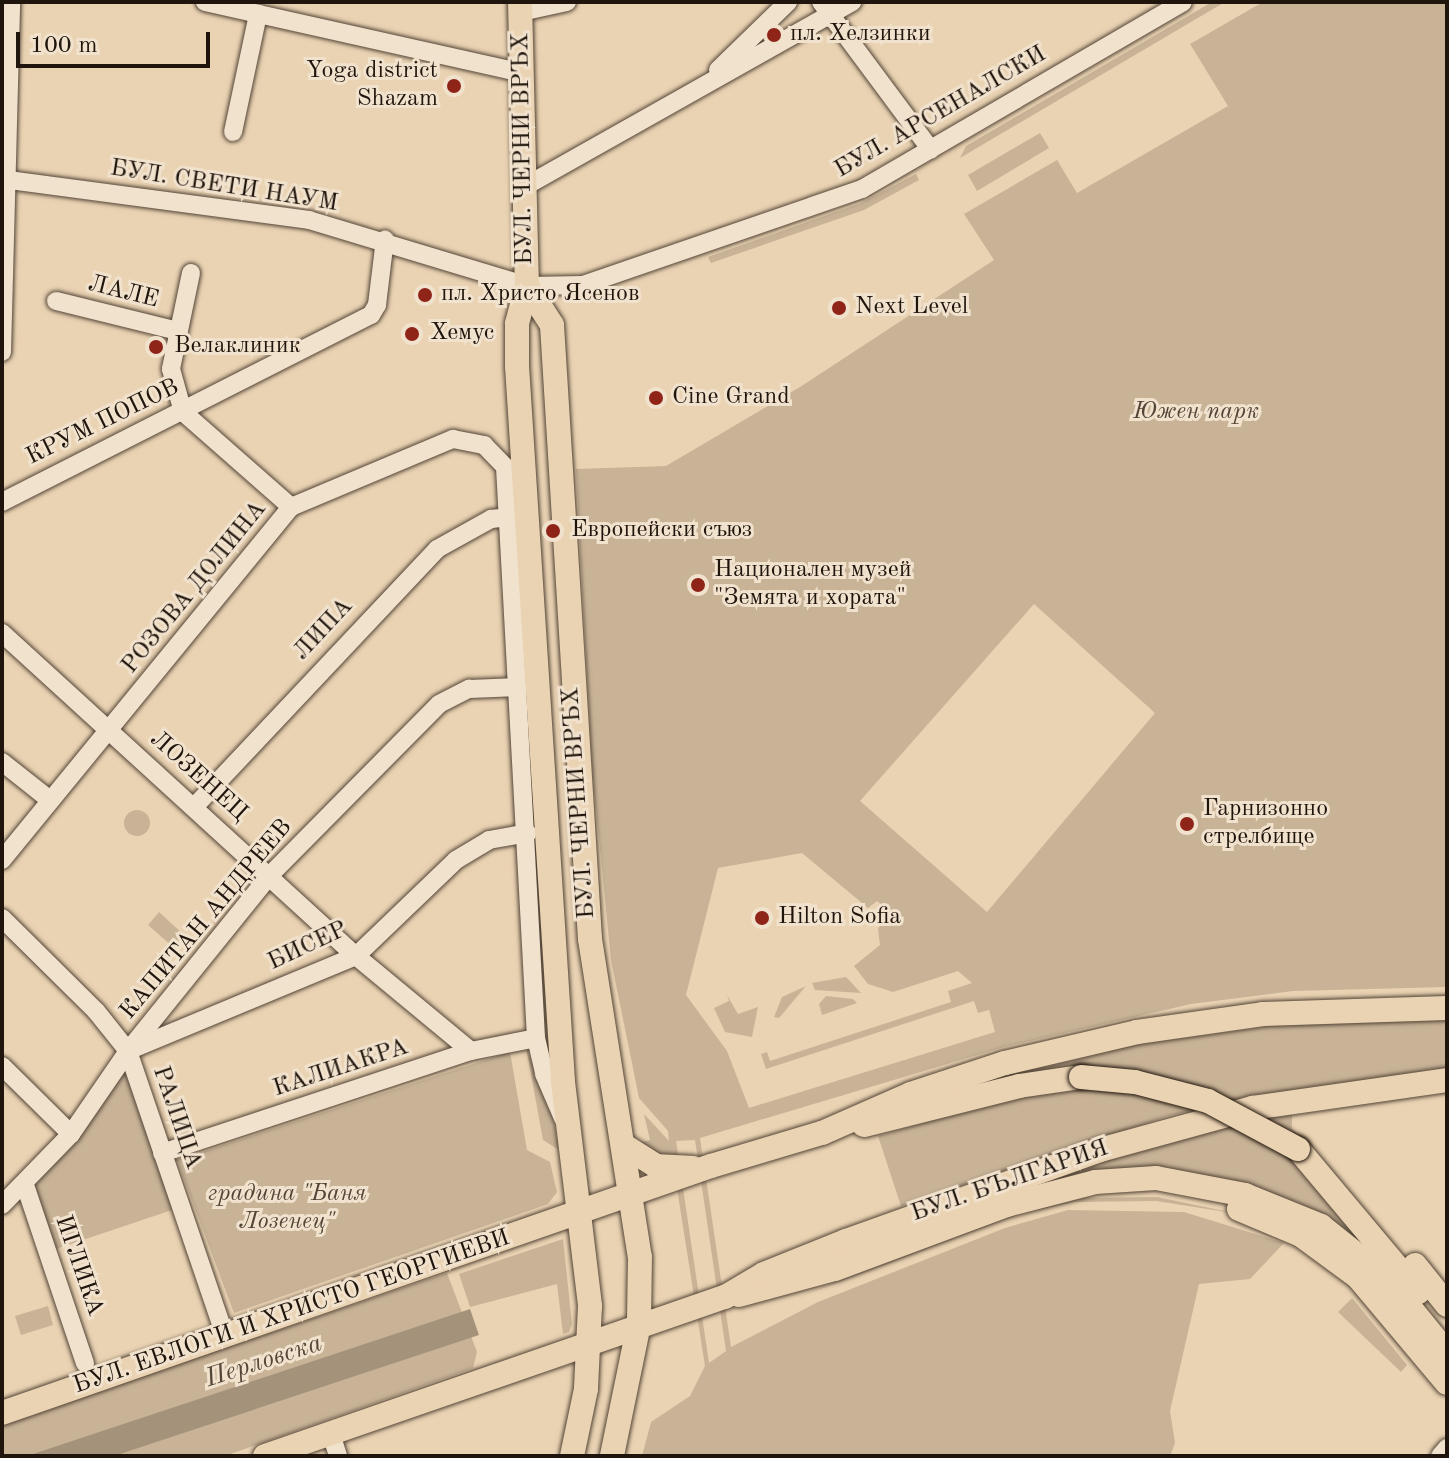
<!DOCTYPE html>
<html>
<head>
<meta charset="utf-8">
<style>
	body { margin:0 }
	#map { position:relative; width:1449px; height:1458px; overflow:hidden; background:#ead3b3; font-family:"Old Standard TT",serif }
	div>[style] { position:absolute }
	.green>* { inset:0; background:#c8b397 }
	.round { border-radius:50% }
	.water>* { inset:0; background:#a5927a }
	.roads { filter:drop-shadow(0 0 2px #524436) drop-shadow(0 0 2px #524436) }
	.minor>* { height:18px; margin:-9px; padding:0 9px; transform-origin:9px; border-radius:9px; background:#f1e2ce }
	.major>* { height:24px; margin:-12px; padding:0 12px; transform-origin:12px; border-radius:12px; background:#ead3b3 }
	.bridges { filter:drop-shadow(0 0 2px #20150c) drop-shadow(0 0 2px #20150c) }
	.major-bridge>* { height:24px; margin:-12px; padding:0 12px; transform-origin:12px; border-radius:12px; background:#ead3b3 }
	.dots>* { width:22px; height:22px; translate:-50% -50%; box-sizing:border-box; border:4px solid #f1e2ce; border-radius:50% }
	span { translate:-50% -50%; white-space:nowrap; text-align:center; line-height:1.15; -webkit-text-stroke:6px #f1e2ce; paint-order:stroke }
	.poi-label { font-size:24px; color:#20150c }
	.left { translate:0 -50%; text-align:left }
	.right { translate:-100% -50%; text-align:right }
	.street-label { font-size:24px; color:#20150c }
	.park-label { font-size:24px; color:#524436; font-style:italic }
	.water-label { font-size:26px; color:#554738; font-style:italic }
	.frame { position:absolute; inset:0; border:4px solid #20150c; pointer-events:none }
	.scale { position:absolute; left:16px; top:32px; width:194px; height:36px; box-sizing:border-box; border:4px solid #20150c; border-top:0; padding-left:10px; font-size:24px; line-height:28px; white-space:nowrap; color:#20150c; -webkit-text-stroke:6px #f1e2ce; paint-order:stroke }
</style>
</head>
<body>
<div id="map">
	<div class="green">
		<div style="clip-path:polygon(1212px 2px,1225px 2px,960px 158px,966px 146px)"></div>
		<div style="clip-path:polygon(evenodd,1263px 2px,1447px 2px,1447px 987px,1293px 991px,1191px 1004px,1004px 1047px,700px 1138px,731px 1347px,818px 1302px,1005px 1228px,1068px 1210px,1184px 1212px,1284px 1243px,1250px 1279px,1199px 1284px,1170px 1411px,1175px 1443px,1170px 1456px,642px 1456px,651px 1422px,690px 1396px,705px 1366px,672px 1157px,655px 1158px,637px 1143px,650px 1140px,644px 1114px,669px 1141px,668px 1131px,639px 1098px,611px 960px,592px 768px,576px 469px,666px 466px,800px 387px,994px 260px,964px 214px,1057px 160px,1077px 193px,1228px 106px,1190px 44px,1263px 2px,1034px 604px,1155px 713px,987px 912px,860px 801px,1034px 604px,1263px 2px,802px 853px,868px 908px,877px 901px,889px 911px,878px 929px,880px 945px,854px 966px,868px 984px,893px 992px,958px 971px,972px 983px,948px 991px,951px 1002px,770px 1061px,767px 1052px,761px 1054px,766px 1069px,974px 1001px,978px 1013px,989px 1010px,995px 1032px,749px 1108px,727px 1051px,686px 995px,718px 868px,802px 853px,1263px 2px,695px 1140px,726px 1351px,709px 1363px,676px 1141px,695px 1140px)"></div>
		<div style="clip-path:polygon(1040px 133px,1049px 148px,977px 191px,968px 175px)"></div>
		<div style="clip-path:polygon(916px 174px,919px 180px,864px 210px,711px 263px,708px 257px,861px 203px)"></div>
		<div class="round" style="left:124px;top:810px;width:26px;height:26px"></div>
		<div style="clip-path:polygon(159px 912px,184px 935px,173px 947px,148px 925px)"></div>
		<div style="clip-path:polygon(846px 977px,861px 993px,815px 990px,812px 983px)"></div>
		<div style="clip-path:polygon(806px 986px,779px 1018px,774px 1017px,782px 997px)"></div>
		<div style="clip-path:polygon(727px 995px,738px 1014px,758px 1007px,752px 1037px,725px 1032px,714px 1008px,729px 1001px)"></div>
		<div style="clip-path:polygon(826px 996px,853px 999px,857px 1003px,822px 1015px,819px 1004px)"></div>
		<div style="clip-path:polygon(1447px 1018px,1447px 1070px,1243px 1099px,1168px 1116px,901px 1206px,878px 1136px,996px 1102px,931px 1098px,1127px 1046px,1284px 1024px)"></div>
		<div style="clip-path:polygon(526px 1047px,552px 1111px,559px 1150px,543px 1140px)"></div>
		<div style="clip-path:polygon(510px 1052px,527px 1150px,550px 1162px,557px 1192px,548px 1204px,234px 1313px,177px 1160px)"></div>
		<div style="clip-path:polygon(119px 1073px,130px 1076px,175px 1209px,53px 1250px,32px 1184px)"></div>
		<div style="clip-path:polygon(1292px 1110px,1292px 1129px,1305px 1139px,1293px 1158px,1391px 1269px,1156px 1173px,886px 1245px,1064px 1172px)"></div>
		<div style="clip-path:polygon(1157px 1197px,1239px 1214px,1156px 1201px,1074px 1202px,1022px 1213px,791px 1300px,1021px 1210px,1073px 1198px)"></div>
		<div style="clip-path:polygon(563px 1239px,572px 1324px,569px 1332px,563px 1334px,557px 1284px,470px 1307px,459px 1274px)"></div>
		<div style="clip-path:polygon(447px 1273px,477px 1352px,473px 1368px,225px 1456px,2px 1456px,2px 1424px)"></div>
		<div style="clip-path:polygon(1352px 1298px,1407px 1365px,1401px 1372px,1338px 1312px)"></div>
		<div style="clip-path:polygon(48px 1306px,53px 1325px,21px 1335px,15px 1316px)"></div>
	</div>
	<div class="water">
		<div style="clip-path:polygon(470px 1309px,479px 1335px,114px 1456px,27px 1456px)"></div>
	</div>
	<div class="roads">
		<div class="minor">
			<div style="left:205px;top:2px;width:325px;rotate:12.6deg"></div>
			<div style="left:821px;top:2px;width:184px;rotate:53.4deg"></div>
			<div style="left:521px;top:12px;width:47px;rotate:-12.3deg"></div>
			<div style="left:718px;top:70px;width:98px;rotate:-44.2deg"></div>
			<div style="left:233px;top:132px;width:121px;rotate:-78deg"></div>
			<div style="left:2px;top:179px;width:310px;rotate:7.6deg"></div>
			<div style="left:309px;top:220px;width:228px;rotate:16.8deg"></div>
			<div style="left:527px;top:286px;width:56px;rotate:-1deg"></div>
			<div style="left:583px;top:285px;width:295px;rotate:-19deg"></div>
			<div style="left:862px;top:189px;width:371px;rotate:-30.2deg"></div>
			<div style="left:524px;top:187px;width:377px;rotate:-29.4deg"></div>
			<div style="left:191px;top:273px;width:98px;rotate:101.8deg"></div>
			<div style="left:171px;top:369px;width:45px;rotate:74.4deg"></div>
			<div style="left:183px;top:412px;width:144px;rotate:41.3deg"></div>
			<div style="left:56px;top:301px;width:126px;rotate:13.8deg"></div>
			<div style="left:2px;top:352px;width:350px;rotate:-88.5deg"></div>
			<div style="left:2px;top:502px;width:414px;rotate:-26.9deg"></div>
			<div style="left:371px;top:315px;width:12px;rotate:-59deg"></div>
			<div style="left:377px;top:305px;width:66px;rotate:-83.1deg"></div>
			<div style="left:2px;top:633px;width:479px;rotate:42.4deg"></div>
			<div style="left:356px;top:956px;width:149px;rotate:39.6deg"></div>
			<div style="left:2px;top:762px;width:61px;rotate:38.4deg"></div>
			<div style="left:195px;top:806px;width:353px;rotate:-46.7deg"></div>
			<div style="left:437px;top:549px;width:62px;rotate:-29.1deg"></div>
			<div style="left:491px;top:519px;width:19px;rotate:-6deg"></div>
			<div style="left:2px;top:860px;width:456px;rotate:-50.7deg"></div>
			<div style="left:291px;top:507px;width:176px;rotate:-22.8deg"></div>
			<div style="left:453px;top:439px;width:32px;rotate:11deg"></div>
			<div style="left:484px;top:445px;width:30px;rotate:46deg"></div>
			<div style="left:505px;top:467px;width:572px;rotate:86.89deg"></div>
			<div style="left:536px;top:1038px;width:37px;rotate:77deg"></div>
			<div style="left:544px;top:1074px;width:48px;rotate:66.6deg"></div>
			<div style="left:2px;top:918px;width:132px;rotate:44.7deg"></div>
			<div style="left:96px;top:1011px;width:51px;rotate:51.3deg"></div>
			<div style="left:128px;top:1051px;width:301px;rotate:71.2deg"></div>
			<div style="left:130px;top:1050px;width:245px;rotate:-22.6deg"></div>
			<div style="left:356px;top:956px;width:139px;rotate:-43.8deg"></div>
			<div style="left:456px;top:860px;width:39px;rotate:-31deg"></div>
			<div style="left:489px;top:840px;width:39px;rotate:-10deg"></div>
			<div style="left:2px;top:1066px;width:97px;rotate:44.6deg"></div>
			<div style="left:162px;top:1153px;width:325px;rotate:-18.3deg"></div>
			<div style="left:471px;top:1051px;width:66px;rotate:-11.3deg"></div>
			<div style="left:25px;top:1185px;width:188px;rotate:71.4deg"></div>
			<div style="left:2px;top:1205px;width:99px;rotate:-45.8deg"></div>
			<div style="left:71px;top:1134px;width:101px;rotate:-55.5deg"></div>
			<div style="left:128px;top:1051px;width:226px;rotate:-51.1deg"></div>
			<div style="left:270px;top:875px;width:240px;rotate:-45.3deg"></div>
			<div style="left:439px;top:704px;width:34px;rotate:-27deg"></div>
			<div style="left:469px;top:689px;width:50px;rotate:-2.3deg"></div>
			<div style="left:331px;top:1434px;width:23px;rotate:72deg"></div>
			<div style="left:1440px;top:1456px;width:11px;rotate:-49deg"></div>
		</div>
		<div class="major">
			<div style="left:520px;top:2px;width:284px;rotate:88.6deg"></div>
			<div style="left:527px;top:286px;width:39px;rotate:105deg"></div>
			<div style="left:517px;top:324px;width:42px;rotate:90deg"></div>
			<div style="left:517px;top:366px;width:717px;rotate:86.32deg"></div>
			<div style="left:563px;top:1082px;width:226px;rotate:83.1deg"></div>
			<div style="left:590px;top:1306px;width:83px;rotate:92.8deg"></div>
			<div style="left:586px;top:1389px;width:68px;rotate:101.8deg"></div>
			<div style="left:527px;top:286px;width:46px;rotate:57.3deg"></div>
			<div style="left:552px;top:325px;width:615px;rotate:86.46deg"></div>
			<div style="left:590px;top:939px;width:322px;rotate:81.1deg"></div>
			<div style="left:640px;top:1257px;width:67px;rotate:90.9deg"></div>
			<div style="left:639px;top:1324px;width:135px;rotate:101.6deg"></div>
			<div style="left:864px;top:1125px;width:160px;rotate:-14.1deg"></div>
			<div style="left:1019px;top:1086px;width:63px;rotate:-8.3deg"></div>
			<div style="left:626px;top:1147px;width:36px;rotate:32deg"></div>
			<div style="left:656px;top:1166px;width:37px;rotate:3deg"></div>
			<div style="left:1298px;top:1149px;width:187px;rotate:50deg"></div>
			<div style="left:1239px;top:1209px;width:67px;rotate:22.8deg"></div>
			<div style="left:1301px;top:1235px;width:71px;rotate:36.4deg"></div>
			<div style="left:1358px;top:1277px;width:138px;rotate:50deg"></div>
			<div style="left:1415px;top:1265px;width:51px;rotate:51.3deg"></div>
			<div style="left:739px;top:1295px;width:99px;rotate:-15.2deg"></div>
			<div style="left:835px;top:1269px;width:184px;rotate:-20.4deg"></div>
			<div style="left:1007px;top:1205px;width:91px;rotate:-14.6deg"></div>
			<div style="left:1095px;top:1182px;width:61px;rotate:-3.8deg"></div>
			<div style="left:1156px;top:1178px;width:91px;rotate:10.8deg"></div>
			<div style="left:1245px;top:1195px;width:82px;rotate:22.2deg"></div>
			<div style="left:1321px;top:1226px;width:83px;rotate:38.7deg"></div>
			<div style="left:1386px;top:1278px;width:97px;rotate:50.9deg"></div>
			<div style="left:2px;top:1413px;width:751px;rotate:-19.21deg"></div>
			<div style="left:711px;top:1166px;width:116px;rotate:-16.6deg"></div>
			<div style="left:822px;top:1133px;width:97px;rotate:-23.7deg"></div>
			<div style="left:911px;top:1094px;width:99px;rotate:-18.3deg"></div>
			<div style="left:1005px;top:1063px;width:136px;rotate:-13.2deg"></div>
			<div style="left:1137px;top:1032px;width:127px;rotate:-8.1deg"></div>
			<div style="left:1263px;top:1014px;width:184px;rotate:-1.9deg"></div>
			<div style="left:265px;top:1456px;width:487px;rotate:-19.1deg"></div>
			<div style="left:725px;top:1297px;width:45px;rotate:-30.5deg"></div>
			<div style="left:764px;top:1274px;width:88px;rotate:-21.9deg"></div>
			<div style="left:846px;top:1241px;width:270px;rotate:-19.7deg"></div>
			<div style="left:1100px;top:1150px;width:159px;rotate:-15.4deg"></div>
			<div style="left:1253px;top:1108px;width:196px;rotate:-8.2deg"></div>
		</div>
	</div>
	<div class="bridges">
		<div class="major-bridge">
			<div style="left:1081px;top:1077px;width:54px;rotate:5.3deg"></div>
			<div style="left:1135px;top:1082px;width:75px;rotate:14.6deg"></div>
			<div style="left:1208px;top:1101px;width:102px;rotate:28.1deg"></div>
		</div>
	</div>
	<div class="dots">
		<div style="left:774px;top:35px;background:#8f2418"></div>
		<div style="left:454px;top:86px;background:#8f2418"></div>
		<div style="left:425px;top:295px;background:#8f2418"></div>
		<div style="left:839px;top:308px;background:#8f2418"></div>
		<div style="left:412px;top:334px;background:#8f2418"></div>
		<div style="left:156px;top:347px;background:#8f2418"></div>
		<div style="left:656px;top:398px;background:#8f2418"></div>
		<div style="left:553px;top:531px;background:#8f2418"></div>
		<div style="left:698px;top:585px;background:#8f2418"></div>
		<div style="left:1187px;top:824px;background:#8f2418"></div>
		<div style="left:762px;top:918px;background:#8f2418"></div>
	</div>
	<div class="poi-label">
		<span class="left" style="left:790px;top:35px">пл. Хелзинки</span>
		<span class="right" style="left:438px;top:86px">Yoga district<br>Shazam</span>
		<span class="left" style="left:441px;top:295px">пл. Христо Ясенов</span>
		<span class="left" style="left:855px;top:308px">Next Level</span>
		<span class="left" style="left:430px;top:334px">Хемус</span>
		<span class="left" style="left:174px;top:347px">Велаклиник</span>
		<span class="left" style="left:672px;top:398px">Cine Grand</span>
		<span class="left" style="left:571px;top:531px">Европейски съюз</span>
		<span class="left" style="left:714px;top:585px">Национален музей<br>"Земята и хората"</span>
		<span class="left" style="left:1203px;top:824px">Гарнизонно<br>стрелбище</span>
		<span class="left" style="left:778px;top:918px">Hilton Sofia</span>
	</div>
	<div class="street-label">
		<span style="left:941px;top:113px;rotate:-30deg">БУЛ. АРСЕНАЛСКИ</span>
		<span style="left:524px;top:149px;rotate:-91deg">БУЛ. ЧЕРНИ ВРЪХ</span>
		<span style="left:224px;top:187px;rotate:9deg">БУЛ. СВЕТИ НАУМ</span>
		<span style="left:123px;top:293px;rotate:14deg">ЛАЛЕ</span>
		<span style="left:103px;top:423px;rotate:-26deg">КРУМ ПОПОВ</span>
		<span style="left:195px;top:588px;rotate:-51deg">РОЗОВА ДОЛИНА</span>
		<span style="left:324px;top:630px;rotate:-47deg">ЛИПА</span>
		<span style="left:198px;top:777px;rotate:42deg">ЛОЗЕНЕЦ</span>
		<span style="left:580px;top:803px;rotate:-94deg">БУЛ. ЧЕРНИ ВРЪХ</span>
		<span style="left:207px;top:920px;rotate:-50deg">КАПИТАН АНДРЕЕВ</span>
		<span style="left:308px;top:947px;rotate:-25deg">БИСЕР</span>
		<span style="left:341px;top:1069px;rotate:-18deg">КАЛИАКРА</span>
		<span style="left:176px;top:1118px;rotate:71deg">РАЛИЦА</span>
		<span style="left:1010px;top:1182px;rotate:-19deg">БУЛ. БЪЛГАРИЯ</span>
		<span style="left:78px;top:1266px;rotate:71deg">ИГЛИКА</span>
		<span style="left:292px;top:1313px;rotate:-19deg">БУЛ. ЕВЛОГИ И ХРИСТО ГЕОРГИЕВИ</span>
	</div>
	<div class="park-label">
		<span style="left:1196px;top:413px">Южен парк</span>
		<span style="left:287px;top:1209px">градина "Баня<br>Лозенец"</span>
	</div>
	<div class="water-label">
		<span style="left:264px;top:1362px;rotate:-18deg">Перловска</span>
	</div>
	<div class="frame"></div>
	<div class="scale">100 m</div>
</div>
</body>
</html>
